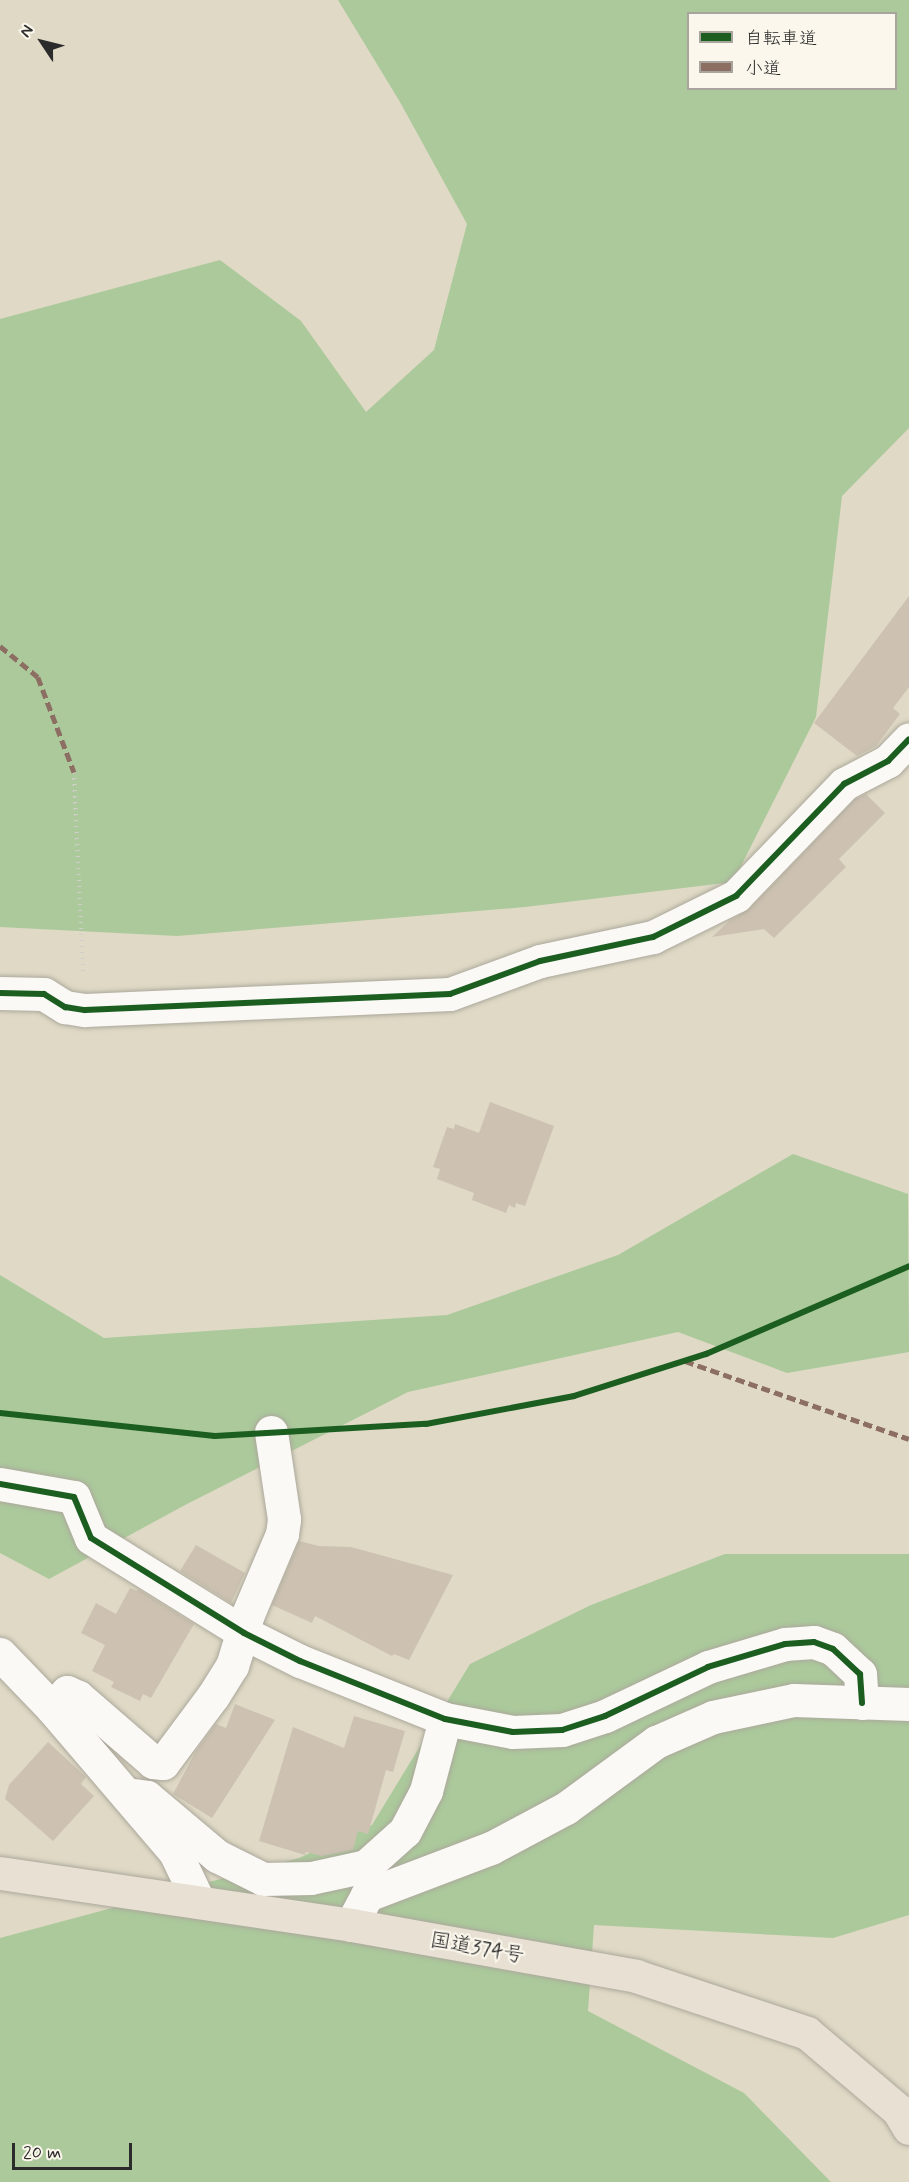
<!DOCTYPE html>
<html>
<head>
<meta charset="utf-8">
<style>
	body { margin:0 }
	#map { position:relative; width:909px; height:2182px; overflow:hidden; background:#dfd9c5; font-family:Mynerve,"Klee One",sans-serif }
	div>[style] { position:absolute }
	.forest>* { inset:0; background:#abc99b }
	.building>* { inset:0; background:#cdc2b2 }
	.path>* { height:4px; margin-top:-2px; transform-origin:0; background:repeating-linear-gradient(90deg,#d0cec9 0 1.5px,transparent 0 6px) }
	.roads { filter:drop-shadow(0 0 2px #aca89c) drop-shadow(0 0 2px #aca89c) }
	.street>* { height:33px; margin:-16.5px; padding:0 16.5px; transform-origin:16.5px; border-radius:16.5px; background:#faf9f6 }
	.highway>* { height:33px; margin:-16.5px; padding:0 16.5px; transform-origin:16.5px; border-radius:16.5px; background:#e7e0d3 }
	.quiet>* { height:4.5px; margin-top:-2.25px; transform-origin:0; background:repeating-linear-gradient(90deg,#8d6e63 0 9px,transparent 0 13.5px) }
	.cycleway>* { height:6px; margin:-3px; padding:0 3px; transform-origin:3px; border-radius:3px; background:#1b5e20 }
	span { translate:-50% -50%; white-space:nowrap; text-align:center; line-height:1.15; -webkit-text-stroke:4.5px #fbf7ec; paint-order:stroke }
	.street-label { font-size:21px; color:#2b2b2b }
	.legend { position:absolute; left:687px; top:12px; width:210px; height:78px; box-sizing:border-box; background:#fbf7ec; border:2px solid #a8a59f; margin:0; padding:8px 10px; list-style:none; font-size:18px; color:#2b2b2b }
	.legend li { display:flex; align-items:center; gap:12px; height:30px }
	.legend b { width:30px; border:2px solid #a8a59f }
	.north { position:absolute; left:12px; top:12px; width:60px; height:60px; -webkit-text-stroke:4px #fbf7ec; paint-order:stroke; rotate:305deg; font-size:16px; font-weight:700; line-height:24px; text-align:center; color:#2b2b2b }
	.north::after { content:''; display:block; margin:auto; width:21px; height:27px; background:#2b2b2b; clip-path:polygon(50% 0,100% 100%,50% 72%,0 100%) }
	.scale { position:absolute; left:12px; top:2143px; width:120px; height:27px; box-sizing:border-box; border:3px solid #2b2b2b; border-top:0; padding-left:8px; font-size:18px; line-height:21px; white-space:nowrap; color:#2b2b2b; -webkit-text-stroke:4px #fbf7ec; paint-order:stroke }
</style>
</head>
<body>
<div id="map">
	<div class="forest">
		<div style="clip-path:polygon(evenodd,338px 0,909px 0,909px 428px,842px 496px,816px 717px,733px 882px,525px 907px,177px 936px,0 927px,0 319px,220px 260px,301px 321px,366px 412px,434px 350px,467px 224px,400px 102px,338px 0,688px 14px,896px 14px,896px 88px,688px 88px,688px 14px)"></div>
		<div style="clip-path:polygon(793px 1154px,908px 1194px,909px 1352px,787px 1373px,678px 1332px,408px 1392px,185px 1505px,49px 1579px,0 1553px,0 1275px,104px 1338px,447px 1315px,618px 1255px)"></div>
		<div style="clip-path:polygon(725px 1554px,909px 1554px,909px 1915px,833px 1938px,594px 1925px,588px 2011px,744px 2093px,831px 2182px,0 2182px,0 1938px,299px 1858px,372px 1825px,470px 1664px,591px 1605px)"></div>
	</div>
	<div class="building">
		<div style="clip-path:polygon(909px 596px,909px 687px,893px 708px,900px 714px,876px 746px,857px 756px,814px 723px)"></div>
		<div style="clip-path:polygon(866px 794px,885px 813px,839px 859px,846px 867px,774px 938px,764px 929px,712px 937px,729px 921px,749px 909px,855px 799px)"></div>
		<div style="clip-path:polygon(490px 1102px,554px 1126px,525px 1206px,516px 1203px,515px 1208px,509px 1205px,506px 1213px,472px 1200px,474px 1193px,437px 1179px,440px 1169px,433px 1167px,447px 1127px,454px 1129px,455px 1124px,479px 1133px)"></div>
		<div style="clip-path:polygon(299px 1541px,319px 1546px,351px 1547px,453px 1575px,409px 1660px,394px 1654px,392px 1656px,315px 1616px,312px 1623px,272px 1605px)"></div>
		<div style="clip-path:polygon(196px 1545px,245px 1573px,231px 1603px,180px 1571px)"></div>
		<div style="clip-path:polygon(130px 1588px,137px 1591px,138px 1589px,194px 1624px,151px 1698px,143px 1694px,140px 1701px,111px 1687px,114px 1682px,92px 1671px,105px 1645px,81px 1633px,96px 1603px,116px 1614px)"></div>
		<div style="clip-path:polygon(235px 1704px,275px 1720px,212px 1818px,173px 1794px,196px 1751px,216px 1724px,226px 1728px)"></div>
		<div style="clip-path:polygon(354px 1716px,405px 1731px,393px 1772px,386px 1770px,368px 1834px,358px 1831px,353px 1850px,322px 1856px,306px 1852px,305px 1855px,259px 1841px,293px 1727px,344px 1748px)"></div>
		<div style="clip-path:polygon(48px 1742px,86px 1777px,81px 1784px,94px 1796px,53px 1841px,5px 1799px,9px 1785px)"></div>
	</div>
	<div class="path">
		<div style="left:74px;top:772px;width:200px;rotate:87.4deg"></div>
	</div>
	<div class="roads">
		<div class="street">
			<div style="left:0;top:993px;width:44px;rotate:1.3deg"></div>
			<div style="left:44px;top:994px;width:25px;rotate:32deg"></div>
			<div style="left:65px;top:1007px;width:20px;rotate:9deg"></div>
			<div style="left:85px;top:1010px;width:365px;rotate:-2.5deg"></div>
			<div style="left:450px;top:994px;width:96px;rotate:-20.1deg"></div>
			<div style="left:540px;top:961px;width:116px;rotate:-12deg"></div>
			<div style="left:653px;top:937px;width:93px;rotate:-26.3deg"></div>
			<div style="left:736px;top:896px;width:156px;rotate:-46deg"></div>
			<div style="left:844px;top:784px;width:50px;rotate:-27.6deg"></div>
			<div style="left:888px;top:761px;width:30px;rotate:-46deg"></div>
			<div style="left:0;top:1484px;width:75px;rotate:10deg"></div>
			<div style="left:74px;top:1497px;width:44px;rotate:67.5deg"></div>
			<div style="left:91px;top:1538px;width:180px;rotate:31.8deg"></div>
			<div style="left:244px;top:1633px;width:63px;rotate:26.6deg"></div>
			<div style="left:300px;top:1661px;width:156px;rotate:21.8deg"></div>
			<div style="left:445px;top:1719px;width:69px;rotate:10.8deg"></div>
			<div style="left:513px;top:1732px;width:49px;rotate:-2.3deg"></div>
			<div style="left:562px;top:1730px;width:45px;rotate:-18deg"></div>
			<div style="left:605px;top:1716px;width:114px;rotate:-25.4deg"></div>
			<div style="left:708px;top:1667px;width:80px;rotate:-16.6deg"></div>
			<div style="left:785px;top:1644px;width:29px;rotate:-4deg"></div>
			<div style="left:814px;top:1642px;width:20px;rotate:20deg"></div>
			<div style="left:833px;top:1649px;width:37px;rotate:43deg"></div>
			<div style="left:860px;top:1674px;width:29px;rotate:86deg"></div>
			<div style="left:0;top:1654px;width:75px;rotate:46.1deg"></div>
			<div style="left:52px;top:1708px;width:189px;rotate:49.5deg"></div>
			<div style="left:175px;top:1852px;width:55px;rotate:64.4deg"></div>
			<div style="left:52px;top:1708px;width:22px;rotate:-47deg"></div>
			<div style="left:67px;top:1692px;width:12px;rotate:24deg"></div>
			<div style="left:78px;top:1697px;width:99px;rotate:40.9deg"></div>
			<div style="left:153px;top:1762px;width:10px;rotate:6deg"></div>
			<div style="left:163px;top:1763px;width:84px;rotate:-53.3deg"></div>
			<div style="left:213px;top:1696px;width:36px;rotate:-58deg"></div>
			<div style="left:232px;top:1666px;width:54px;rotate:-72.9deg"></div>
			<div style="left:248px;top:1614px;width:87px;rotate:-67deg"></div>
			<div style="left:282px;top:1534px;width:15px;rotate:-82deg"></div>
			<div style="left:284px;top:1519px;width:88px;rotate:-98.5deg"></div>
			<div style="left:126px;top:1794px;width:21px;rotate:8deg"></div>
			<div style="left:147px;top:1797px;width:92px;rotate:40.1deg"></div>
			<div style="left:217px;top:1856px;width:51px;rotate:26.6deg"></div>
			<div style="left:263px;top:1879px;width:48px;rotate:-1.2deg"></div>
			<div style="left:311px;top:1878px;width:56px;rotate:-12.3deg"></div>
			<div style="left:366px;top:1866px;width:52px;rotate:-41.9deg"></div>
			<div style="left:405px;top:1831px;width:45px;rotate:-62.3deg"></div>
			<div style="left:426px;top:1791px;width:74px;rotate:-75.2deg"></div>
			<div style="left:351px;top:1925px;width:34px;rotate:-62deg"></div>
			<div style="left:367px;top:1895px;width:133px;rotate:-20.8deg"></div>
			<div style="left:491px;top:1848px;width:85px;rotate:-28.1deg"></div>
			<div style="left:566px;top:1808px;width:112px;rotate:-36.3deg"></div>
			<div style="left:656px;top:1742px;width:62px;rotate:-23.7deg"></div>
			<div style="left:713px;top:1717px;width:83px;rotate:-11.9deg"></div>
			<div style="left:794px;top:1700px;width:115px;rotate:2deg"></div>
		</div>
		<div class="highway">
			<div style="left:0;top:1873px;width:355px;rotate:8.4deg"></div>
			<div style="left:351px;top:1925px;width:290px;rotate:10.1deg"></div>
			<div style="left:636px;top:1976px;width:180px;rotate:18.4deg"></div>
			<div style="left:807px;top:2033px;width:119px;rotate:40.2deg"></div>
			<div style="left:898px;top:2110px;width:21px;rotate:59deg"></div>
		</div>
	</div>
	<div class="quiet">
		<div style="left:0;top:646px;width:49px;rotate:39.2deg"></div>
		<div style="left:38px;top:677px;width:102px;rotate:69.2deg"></div>
		<div style="left:685px;top:1361px;width:237px;rotate:19.2deg"></div>
	</div>
	<div class="cycleway">
		<div style="left:0;top:993px;width:44px;rotate:1.3deg"></div>
		<div style="left:44px;top:994px;width:25px;rotate:32deg"></div>
		<div style="left:65px;top:1007px;width:20px;rotate:9deg"></div>
		<div style="left:85px;top:1010px;width:365px;rotate:-2.5deg"></div>
		<div style="left:450px;top:994px;width:96px;rotate:-20.1deg"></div>
		<div style="left:540px;top:961px;width:116px;rotate:-12deg"></div>
		<div style="left:653px;top:937px;width:93px;rotate:-26.3deg"></div>
		<div style="left:736px;top:896px;width:156px;rotate:-46deg"></div>
		<div style="left:844px;top:784px;width:50px;rotate:-27.6deg"></div>
		<div style="left:888px;top:761px;width:30px;rotate:-46deg"></div>
		<div style="left:0;top:1413px;width:216px;rotate:6.1deg"></div>
		<div style="left:215px;top:1436px;width:211px;rotate:-3.3deg"></div>
		<div style="left:426px;top:1424px;width:151px;rotate:-10.7deg"></div>
		<div style="left:574px;top:1396px;width:139px;rotate:-17.7deg"></div>
		<div style="left:706px;top:1354px;width:221px;rotate:-23.4deg"></div>
		<div style="left:0;top:1484px;width:75px;rotate:10deg"></div>
		<div style="left:74px;top:1497px;width:44px;rotate:67.5deg"></div>
		<div style="left:91px;top:1538px;width:180px;rotate:31.8deg"></div>
		<div style="left:244px;top:1633px;width:63px;rotate:26.6deg"></div>
		<div style="left:300px;top:1661px;width:156px;rotate:21.8deg"></div>
		<div style="left:445px;top:1719px;width:69px;rotate:10.8deg"></div>
		<div style="left:513px;top:1732px;width:49px;rotate:-2.3deg"></div>
		<div style="left:562px;top:1730px;width:45px;rotate:-18deg"></div>
		<div style="left:605px;top:1716px;width:114px;rotate:-25.4deg"></div>
		<div style="left:708px;top:1667px;width:80px;rotate:-16.6deg"></div>
		<div style="left:785px;top:1644px;width:29px;rotate:-4deg"></div>
		<div style="left:814px;top:1642px;width:20px;rotate:20deg"></div>
		<div style="left:833px;top:1649px;width:37px;rotate:43deg"></div>
		<div style="left:860px;top:1674px;width:29px;rotate:86deg"></div>
	</div>
	<div class="street-label">
		<span style="left:477px;top:1948px;rotate:10deg">国道374号</span>
	</div>
	<ul class="legend">
	<li><b style="height:8px;background:#1b5e20"></b>自転車道</li>
	<li><b style="height:8px;background:#8d6e63"></b>小道</li>
	</ul>
	<div class="north">N</div>
	<div class="scale">20 m</div>
</div>
</body>
</html>
